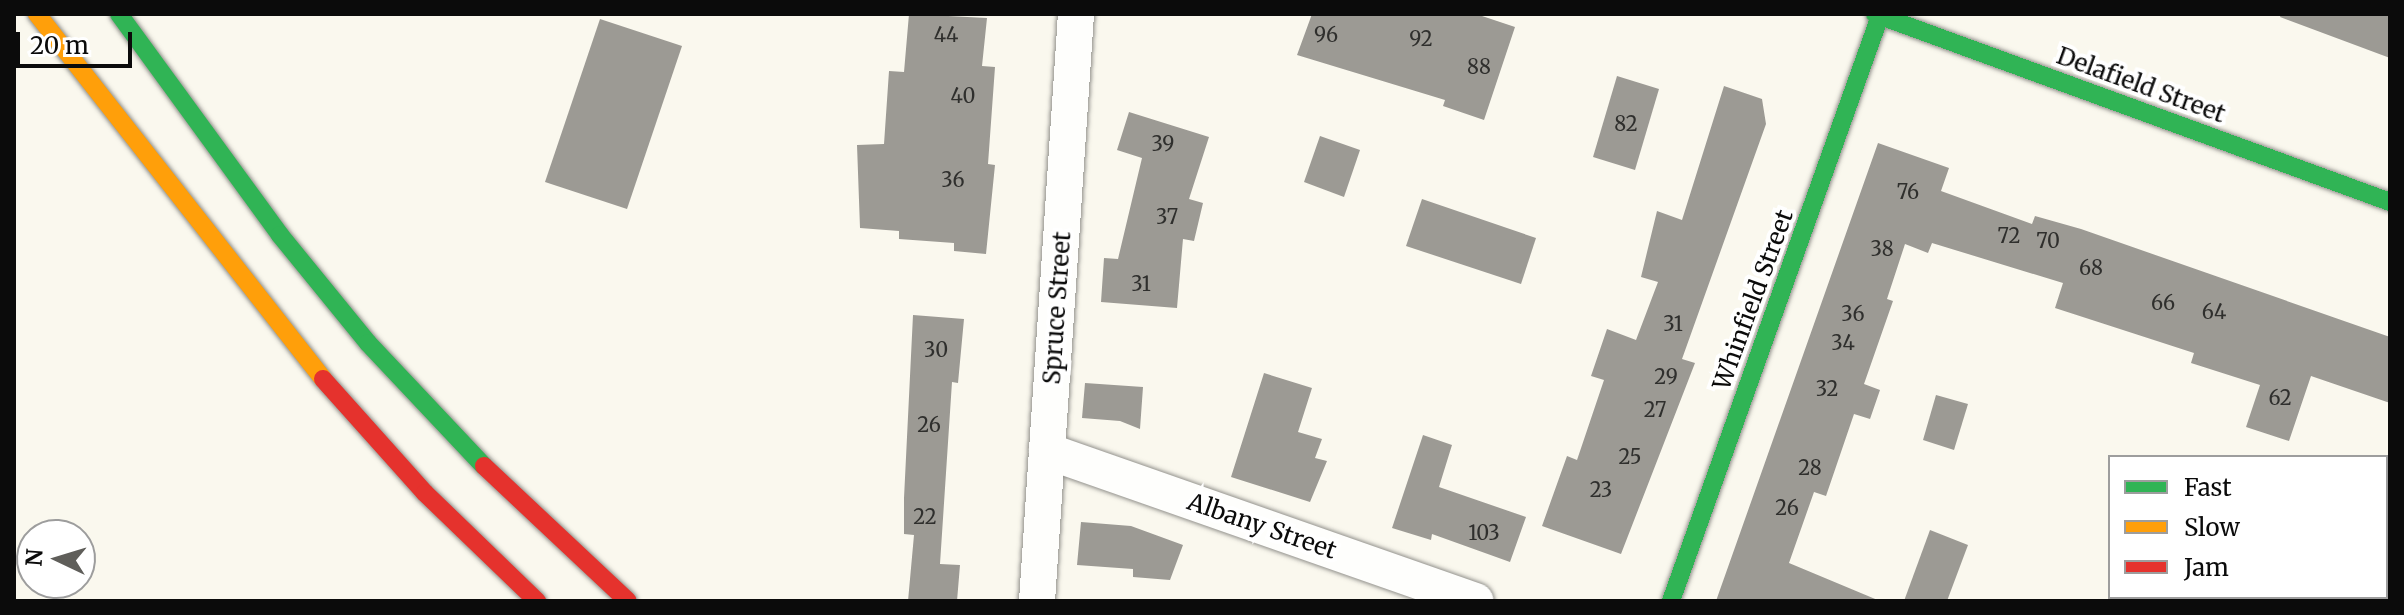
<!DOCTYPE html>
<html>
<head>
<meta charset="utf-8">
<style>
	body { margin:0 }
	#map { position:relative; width:2404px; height:615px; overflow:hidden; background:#faf8ee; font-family:Merriweather,serif }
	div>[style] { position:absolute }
	.building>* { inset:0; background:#9c9a94 }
	.roads { filter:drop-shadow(0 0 2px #93928d) drop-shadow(0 0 2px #93928d) }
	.street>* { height:36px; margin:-18px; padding:0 18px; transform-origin:18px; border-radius:18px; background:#fefefc }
	.fast>* { height:18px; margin:-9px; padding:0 9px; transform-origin:9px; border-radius:9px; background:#30b455 }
	.slow>* { height:18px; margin:-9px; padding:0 9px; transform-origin:9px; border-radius:9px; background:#ff9f0a }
	.jam>* { height:18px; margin:-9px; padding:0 9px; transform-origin:9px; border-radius:9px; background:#e5322d }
	span { translate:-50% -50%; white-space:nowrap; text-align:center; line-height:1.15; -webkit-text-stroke:8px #fff; paint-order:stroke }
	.number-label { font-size:20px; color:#2f2f2d }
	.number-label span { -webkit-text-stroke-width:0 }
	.street-label { font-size:24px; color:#0b0b0b }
	.frame { position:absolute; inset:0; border:16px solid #0b0b0b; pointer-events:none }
	.legend { position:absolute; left:2108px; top:455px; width:280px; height:144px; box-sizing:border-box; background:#fff; border:2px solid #9d9d9d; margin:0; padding:10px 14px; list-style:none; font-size:24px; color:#0b0b0b }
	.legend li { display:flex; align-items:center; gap:16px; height:40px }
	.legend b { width:40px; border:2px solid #9d9d9d }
	.north { position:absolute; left:16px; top:519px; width:80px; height:80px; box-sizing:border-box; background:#fff; border:2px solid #9d9d9d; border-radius:50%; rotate:274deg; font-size:22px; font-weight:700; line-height:32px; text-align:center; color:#0b0b0b }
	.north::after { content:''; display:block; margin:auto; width:28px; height:36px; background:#5f5e5a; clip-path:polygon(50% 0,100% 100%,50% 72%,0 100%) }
	.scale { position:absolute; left:16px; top:32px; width:116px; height:36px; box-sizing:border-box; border:4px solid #0b0b0b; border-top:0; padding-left:10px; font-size:24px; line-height:28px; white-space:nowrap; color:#0b0b0b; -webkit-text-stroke:6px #fff; paint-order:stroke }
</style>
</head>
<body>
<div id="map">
	<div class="building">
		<div style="clip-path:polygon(909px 14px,987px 18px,982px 66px,995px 67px,988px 164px,995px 165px,986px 254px,954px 251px,954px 243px,899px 239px,899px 231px,860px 228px,857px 145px,884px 144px,889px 71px,904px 72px)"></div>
		<div style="clip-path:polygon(1312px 14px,1476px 14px,1515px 27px,1484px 120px,1443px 106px,1445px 100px,1297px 55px)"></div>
		<div style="clip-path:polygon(2281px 14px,2390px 14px,2390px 58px,2280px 17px)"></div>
		<div style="clip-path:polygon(600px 19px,682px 46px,627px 209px,545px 182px)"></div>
		<div style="clip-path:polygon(1617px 76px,1659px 89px,1635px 170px,1593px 157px)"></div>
		<div style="clip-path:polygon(1724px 86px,1762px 99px,1766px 124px,1682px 359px,1695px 363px,1621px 554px,1542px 526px,1567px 456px,1577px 460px,1604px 380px,1591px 376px,1607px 329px,1636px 340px,1658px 282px,1641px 277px,1657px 211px,1682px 220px)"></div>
		<div style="clip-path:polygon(1129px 112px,1209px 137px,1189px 199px,1203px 203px,1194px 241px,1183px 239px,1177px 308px,1101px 302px,1104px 258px,1118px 259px,1142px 158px,1117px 150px)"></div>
		<div style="clip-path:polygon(1320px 136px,1360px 150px,1344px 197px,1304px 182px)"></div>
		<div style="clip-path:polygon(1878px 143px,1949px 168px,1941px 191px,2032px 224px,2035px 216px,2081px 229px,2390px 337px,2390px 403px,2311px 376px,2289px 441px,2246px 427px,2260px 385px,2191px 363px,2194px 353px,2055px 308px,2063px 283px,1932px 243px,1928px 253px,1905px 244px,1887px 299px,1893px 301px,1864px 384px,1880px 390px,1870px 419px,1854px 414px,1826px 496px,1814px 492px,1789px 563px,1880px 601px,1716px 601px)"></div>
		<div style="clip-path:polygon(1422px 199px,1536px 238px,1521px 284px,1406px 246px)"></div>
		<div style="clip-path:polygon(913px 315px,964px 319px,958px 383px,952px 382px,940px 564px,960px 565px,957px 601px,908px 601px,914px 535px,904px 534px,904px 498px)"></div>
		<div style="clip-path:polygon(1264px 373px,1312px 388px,1298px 432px,1322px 439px,1315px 458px,1327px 461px,1310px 502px,1231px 477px)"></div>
		<div style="clip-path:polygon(1085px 383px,1143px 387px,1140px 429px,1120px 421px,1082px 418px)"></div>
		<div style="clip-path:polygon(1936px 395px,1968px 404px,1954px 450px,1923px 440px)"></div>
		<div style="clip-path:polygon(1423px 435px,1452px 445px,1439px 487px,1526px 517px,1510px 562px,1432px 534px,1431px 540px,1392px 528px)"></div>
		<div style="clip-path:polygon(1081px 522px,1131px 526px,1183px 545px,1170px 580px,1133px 577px,1133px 569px,1077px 565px)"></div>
		<div style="clip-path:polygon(1930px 530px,1968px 545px,1947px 601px,1904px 601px)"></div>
	</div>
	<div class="roads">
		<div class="street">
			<div style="left:1047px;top:451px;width:454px;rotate:19.3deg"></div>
			<div style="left:1037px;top:601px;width:588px;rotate:-86.2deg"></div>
		</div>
		<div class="fast">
			<div style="left:119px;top:14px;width:273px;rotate:53.9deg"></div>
			<div style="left:280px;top:235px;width:139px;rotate:50.8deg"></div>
			<div style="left:368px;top:343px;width:169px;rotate:46.7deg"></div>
			<div style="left:1875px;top:14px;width:548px;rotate:20.05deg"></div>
			<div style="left:1671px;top:601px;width:621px;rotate:-70.34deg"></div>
		</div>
		<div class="slow">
			<div style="left:37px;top:14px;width:464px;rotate:51.9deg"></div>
		</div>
		<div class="jam">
			<div style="left:323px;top:379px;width:153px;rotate:48.2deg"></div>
			<div style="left:425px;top:493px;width:156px;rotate:44deg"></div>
			<div style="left:484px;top:466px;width:197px;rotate:43.2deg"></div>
		</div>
	</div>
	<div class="number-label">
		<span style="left:946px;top:34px">44</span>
		<span style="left:1326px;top:34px">96</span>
		<span style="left:1421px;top:38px">92</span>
		<span style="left:1479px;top:66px">88</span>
		<span style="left:963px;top:95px">40</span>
		<span style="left:1626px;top:123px">82</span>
		<span style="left:1163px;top:143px">39</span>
		<span style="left:953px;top:179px">36</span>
		<span style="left:1908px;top:191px">76</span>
		<span style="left:1167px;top:216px">37</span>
		<span style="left:2009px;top:235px">72</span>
		<span style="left:2048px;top:240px">70</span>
		<span style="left:1882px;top:248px">38</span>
		<span style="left:2091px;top:267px">68</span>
		<span style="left:1141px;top:283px">31</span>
		<span style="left:2163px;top:302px">66</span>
		<span style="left:2214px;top:311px">64</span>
		<span style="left:1853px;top:313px">36</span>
		<span style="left:1673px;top:323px">31</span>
		<span style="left:1843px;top:342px">34</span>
		<span style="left:936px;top:349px">30</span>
		<span style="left:1666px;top:376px">29</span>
		<span style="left:1827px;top:388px">32</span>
		<span style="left:2280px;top:397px">62</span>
		<span style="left:1655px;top:409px">27</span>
		<span style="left:929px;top:424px">26</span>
		<span style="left:1630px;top:456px">25</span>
		<span style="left:1810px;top:467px">28</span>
		<span style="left:1601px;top:489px">23</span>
		<span style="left:1787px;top:507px">26</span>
		<span style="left:925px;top:516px">22</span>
		<span style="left:1484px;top:532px">103</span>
	</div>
	<div class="street-label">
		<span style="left:2141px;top:85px;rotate:20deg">Delafield Street</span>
		<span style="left:1753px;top:300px;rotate:-70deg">Whinfield Street</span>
		<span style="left:1057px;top:308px;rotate:-86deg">Spruce Street</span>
		<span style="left:1262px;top:526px;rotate:19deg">Albany Street</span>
	</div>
	<div class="frame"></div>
	<ul class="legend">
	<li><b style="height:10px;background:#30b455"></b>Fast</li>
	<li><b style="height:10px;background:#ff9f0a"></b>Slow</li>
	<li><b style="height:10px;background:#e5322d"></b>Jam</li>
	</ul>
	<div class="north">N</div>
	<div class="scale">20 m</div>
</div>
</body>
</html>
